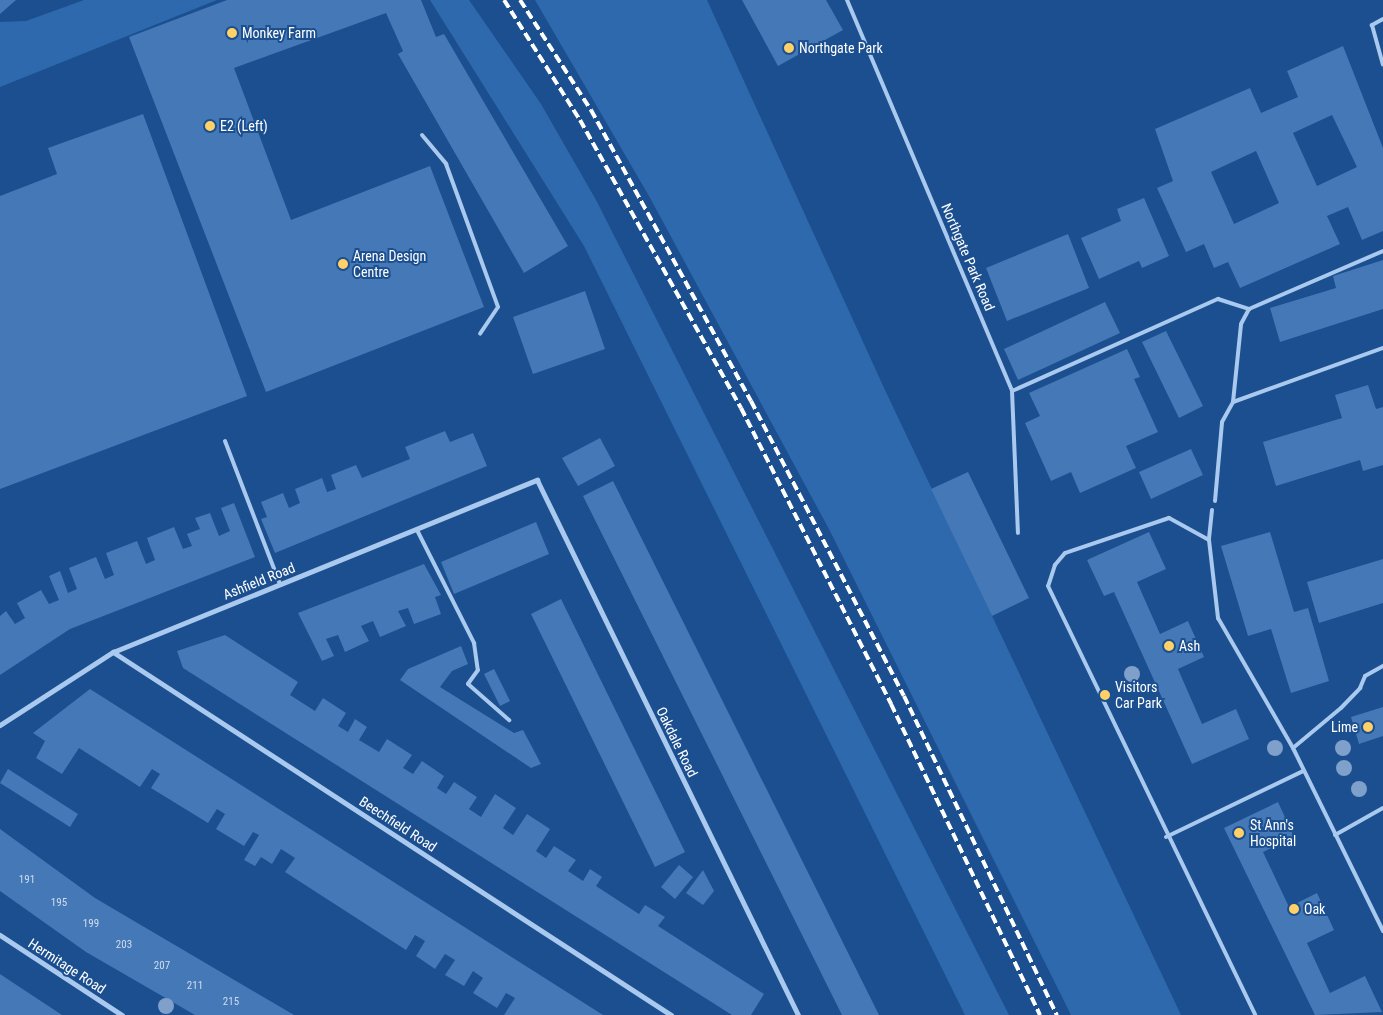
<!DOCTYPE html>
<html>
<head>
<meta charset="utf-8">
<style>
	body { margin:0 }
	#map { position:relative; width:1383px; height:1015px; overflow:hidden; background:#1b4f8f; font-family:"Roboto Condensed",sans-serif }
	div>[style] { position:absolute }
	.green>* { inset:0; background:#2e69ad }
	.building>* { inset:0; background:#4478b7 }
	.lane>* { height:4px; margin:-2px; padding:0 2px; transform-origin:2px; border-radius:2px; background:#a9c9ee }
	.street>* { height:5px; margin:-2.5px; padding:0 2.5px; transform-origin:2.5px; border-radius:2.5px; background:#a9c9ee }
	.rail>* { height:4px; margin-top:-2px; transform-origin:0; background:repeating-linear-gradient(90deg,#fff 0 9px,transparent 0 13px) }
	.trees>* { width:16px; height:16px; margin:-8px; border-radius:50%; background:#7ea0ca }
	.dots>* { width:14px; height:14px; translate:-50% -50%; box-sizing:border-box; border:2px solid #1b4f8f; border-radius:50% }
	span { translate:-50% -50%; white-space:nowrap; text-align:center; line-height:1.15; -webkit-text-stroke:4px #1b4f8f; paint-order:stroke }
	.number-label { font-size:11px; color:#d0dded }
	.number-label span { -webkit-text-stroke-width:0 }
	.poi-label { font-size:14px; color:#fff }
	.left { translate:0 -50%; text-align:left }
	.right { translate:-100% -50%; text-align:right }
	.street-label { font-size:14px; color:#fff }
</style>
</head>
<body>
<div id="map">
	<div class="green">
		<div style="clip-path:polygon(84px 0,217px 0,0 87px,0 22px,26px 21px)"></div>
		<div style="clip-path:polygon(430px 0,469px 0,541px 104px,596px 200px,1009px 1015px,965px 1015px,584px 246px)"></div>
		<div style="clip-path:polygon(535px 0,707px 0,885px 390px,1181px 1015px,1071px 1015px,830px 531px,649px 196px)"></div>
	</div>
	<div class="building">
		<div style="clip-path:polygon(0 0,16px 0,0 14px)"></div>
		<div style="clip-path:polygon(227px 0,421px 0,436px 37px,444px 34px,568px 246px,524px 273px,398px 54px,403px 51px,386px 13px,234px 68px,291px 220px,430px 166px,484px 307px,266px 392px,129px 37px)"></div>
		<div style="clip-path:polygon(742px 0,826px 0,843px 30px,778px 66px)"></div>
		<div style="clip-path:polygon(evenodd,1343px 46px,1383px 148px,1383px 231px,1362px 240px,1348px 207px,1327px 216px,1340px 244px,1240px 288px,1228px 262px,1214px 268px,1204px 244px,1186px 252px,1157px 188px,1173px 181px,1155px 129px,1250px 88px,1261px 113px,1298px 97px,1287px 71px,1343px 46px,1332px 115px,1357px 167px,1317px 186px,1293px 133px,1332px 115px,1343px 46px,1256px 151px,1279px 203px,1234px 224px,1211px 172px,1256px 151px)"></div>
		<div style="clip-path:polygon(143px 114px,247px 396px,0 489px,0 196px,57px 174px,48px 148px)"></div>
		<div style="clip-path:polygon(1144px 198px,1169px 256px,1142px 268px,1139px 261px,1099px 279px,1081px 238px,1121px 221px,1117px 209px)"></div>
		<div style="clip-path:polygon(1068px 234px,1089px 288px,1007px 321px,986px 268px)"></div>
		<div style="clip-path:polygon(1383px 260px,1383px 309px,1280px 342px,1270px 308px,1336px 288px,1333px 276px)"></div>
		<div style="clip-path:polygon(585px 291px,605px 349px,533px 374px,513px 317px)"></div>
		<div style="clip-path:polygon(1105px 302px,1120px 333px,1018px 380px,1004px 349px)"></div>
		<div style="clip-path:polygon(1166px 331px,1203px 406px,1179px 418px,1142px 342px)"></div>
		<div style="clip-path:polygon(1127px 349px,1140px 377px,1134px 379px,1158px 432px,1126px 446px,1136px 468px,1080px 493px,1071px 472px,1051px 481px,1025px 423px,1040px 416px,1029px 393px)"></div>
		<div style="clip-path:polygon(1368px 385px,1376px 409px,1383px 407px,1383px 465px,1363px 471px,1360px 460px,1276px 486px,1263px 442px,1342px 418px,1335px 395px)"></div>
		<div style="clip-path:polygon(445px 431px,450px 442px,473px 433px,487px 466px,275px 553px,261px 519px,267px 517px,261px 502px,283px 493px,289px 508px,300px 503px,295px 489px,322px 478px,327px 492px,336px 489px,331px 475px,356px 465px,362px 478px,410px 459px,405px 447px)"></div>
		<div style="clip-path:polygon(600px 438px,615px 466px,578px 486px,562px 458px)"></div>
		<div style="clip-path:polygon(1191px 449px,1203px 475px,1151px 499px,1139px 472px)"></div>
		<div style="clip-path:polygon(968px 472px,1029px 598px,992px 616px,931px 489px)"></div>
		<div style="clip-path:polygon(613px 481px,879px 1015px,842px 1015px,583px 496px)"></div>
		<div style="clip-path:polygon(234px 503px,255px 557px,70px 629px,0 675px,0 616px,6px 611px,15px 624px,25px 618px,17px 603px,41px 590px,49px 604px,59px 600px,49px 576px,60px 571px,68px 593px,77px 589px,69px 568px,96px 557px,105px 579px,114px 575px,106px 553px,137px 541px,146px 564px,155px 560px,147px 538px,174px 527px,183px 549px,192px 546px,187px 534px,200px 529px,195px 518px,210px 513px,219px 536px,230px 531px,221px 508px)"></div>
		<div style="clip-path:polygon(536px 522px,549px 554px,454px 594px,441px 562px)"></div>
		<div style="clip-path:polygon(1149px 532px,1166px 569px,1137px 582px,1160px 634px,1188px 621px,1191px 628px,1204px 657px,1178px 669px,1202px 724px,1236px 709px,1249px 739px,1192px 764px,1114px 592px,1104px 596px,1087px 560px)"></div>
		<div style="clip-path:polygon(1270px 532px,1294px 612px,1308px 608px,1329px 681px,1291px 693px,1271px 629px,1248px 636px,1221px 546px)"></div>
		<div style="clip-path:polygon(1383px 559px,1383px 603px,1319px 623px,1307px 582px)"></div>
		<div style="clip-path:polygon(424px 564px,441px 595px,435px 597px,441px 614px,414px 624px,408px 608px,398px 611px,406px 626px,380px 637px,373px 621px,361px 626px,369px 641px,345px 652px,338px 635px,326px 639px,334px 656px,322px 661px,298px 613px)"></div>
		<div style="clip-path:polygon(561px 599px,685px 852px,655px 867px,531px 614px)"></div>
		<div style="clip-path:polygon(225px 635px,298px 682px,290px 695px,315px 711px,323px 698px,346px 713px,338px 726px,348px 732px,355px 719px,367px 727px,359px 740px,379px 752px,387px 739px,412px 755px,403px 768px,413px 774px,422px 761px,444px 776px,437px 788px,446px 794px,454px 782px,477px 797px,469px 809px,481px 817px,495px 794px,516px 808px,503px 828px,513px 835px,527px 814px,550px 829px,536px 851px,546px 858px,554px 846px,576px 860px,568px 871px,583px 881px,590px 869px,602px 877px,596px 886px,639px 914px,645px 905px,665px 917px,658px 926px,764px 994px,751px 1015px,732px 1015px,183px 668px,177px 651px)"></div>
		<div style="clip-path:polygon(461px 646px,468px 664px,452px 671px,440px 687px,514px 733px,523px 730px,541px 764px,531px 768px,400px 680px,408px 669px)"></div>
		<div style="clip-path:polygon(494px 669px,510px 701px,500px 706px,484px 674px)"></div>
		<div style="clip-path:polygon(90px 689px,603px 1015px,504px 1015px,515px 998px,506px 993px,497px 1008px,473px 993px,483px 978px,473px 971px,464px 986px,445px 975px,455px 960px,445px 954px,435px 969px,416px 956px,425px 941px,415px 935px,406px 950px,285px 872px,295px 858px,281px 849px,272px 864px,261px 857px,255px 866px,244px 860px,259px 835px,253px 832px,244px 846px,216px 829px,225px 814px,217px 809px,208px 823px,151px 788px,160px 774px,152px 769px,140px 787px,79px 748px,62px 774px,36px 758px,45px 741px,33px 733px)"></div>
		<div style="clip-path:polygon(1383px 707px,1383px 736px,1359px 744px,1351px 717px)"></div>
		<div style="clip-path:polygon(8px 769px,78px 814px,70px 827px,0 783px)"></div>
		<div style="clip-path:polygon(1278px 802px,1294px 837px,1263px 852px,1289px 907px,1317px 893px,1334px 930px,1307px 943px,1330px 993px,1365px 976px,1382px 1012px,1315px 1015px,1224px 828px)"></div>
		<div style="clip-path:polygon(0 829px,95px 898px,294px 1015px,195px 1015px,86px 952px,0 891px)"></div>
		<div style="clip-path:polygon(679px 865px,693px 877px,675px 899px,661px 887px)"></div>
		<div style="clip-path:polygon(703px 870px,714px 891px,703px 905px,686px 893px)"></div>
		<div style="clip-path:polygon(0 974px,12px 982px,62px 1015px,0 1015px)"></div>
	</div>
	<div class="lane">
		<div style="left:847px;top:0;width:424px;rotate:67.1deg"></div>
		<div style="left:1012px;top:391px;width:142px;rotate:87.6deg"></div>
		<div style="left:1383px;top:19px;width:13px;rotate:151deg"></div>
		<div style="left:1372px;top:25px;width:41px;rotate:74.6deg"></div>
		<div style="left:422px;top:135px;width:38px;rotate:50deg"></div>
		<div style="left:446px;top:164px;width:152px;rotate:70deg"></div>
		<div style="left:498px;top:307px;width:32px;rotate:124deg"></div>
		<div style="left:1012px;top:391px;width:226px;rotate:-24.1deg"></div>
		<div style="left:1218px;top:299px;width:33px;rotate:18deg"></div>
		<div style="left:1233px;top:402px;width:159px;rotate:-19.8deg"></div>
		<div style="left:225px;top:441px;width:153px;rotate:69deg"></div>
		<div style="left:1215px;top:501px;width:79px;rotate:-84.9deg"></div>
		<div style="left:1222px;top:422px;width:23px;rotate:-61deg"></div>
		<div style="left:1233px;top:402px;width:78px;rotate:-84.1deg"></div>
		<div style="left:1241px;top:324px;width:17px;rotate:-62deg"></div>
		<div style="left:1249px;top:309px;width:146px;rotate:-23.4deg"></div>
		<div style="left:1212px;top:510px;width:30px;rotate:96deg"></div>
		<div style="left:1209px;top:540px;width:79px;rotate:83.4deg"></div>
		<div style="left:1218px;top:618px;width:150px;rotate:60deg"></div>
		<div style="left:1293px;top:748px;width:204px;rotate:63.8deg"></div>
		<div style="left:417px;top:530px;width:127px;rotate:63.2deg"></div>
		<div style="left:474px;top:643px;width:27px;rotate:82deg"></div>
		<div style="left:478px;top:670px;width:17px;rotate:126deg"></div>
		<div style="left:468px;top:684px;width:55px;rotate:41.3deg"></div>
		<div style="left:1209px;top:540px;width:46px;rotate:-151.2deg"></div>
		<div style="left:1169px;top:518px;width:110px;rotate:161.4deg"></div>
		<div style="left:1065px;top:553px;width:16px;rotate:130deg"></div>
		<div style="left:1055px;top:565px;width:22px;rotate:108deg"></div>
		<div style="left:1048px;top:586px;width:476px;rotate:64.2deg"></div>
		<div style="left:1293px;top:748px;width:62px;rotate:-39.8deg"></div>
		<div style="left:1341px;top:708px;width:28px;rotate:-46deg"></div>
		<div style="left:1360px;top:688px;width:13px;rotate:-67deg"></div>
		<div style="left:1365px;top:676px;width:21px;rotate:-29deg"></div>
		<div style="left:1335px;top:835px;width:55px;rotate:-29.4deg"></div>
		<div style="left:1166px;top:837px;width:152px;rotate:-25.7deg"></div>
	</div>
	<div class="street">
		<div style="left:113px;top:652px;width:666px;rotate:33.05deg"></div>
		<div style="left:0;top:725px;width:135px;rotate:-32.9deg"></div>
		<div style="left:113px;top:652px;width:458px;rotate:-22.1deg"></div>
		<div style="left:537px;top:480px;width:595px;rotate:63.99deg"></div>
		<div style="left:0;top:935px;width:146px;rotate:33.3deg"></div>
	</div>
	<div class="rail">
		<div style="left:504px;top:0;width:142px;rotate:57.7deg"></div>
		<div style="left:580px;top:120px;width:330px;rotate:60.8deg"></div>
		<div style="left:741px;top:408px;width:332px;rotate:63.1deg"></div>
		<div style="left:891px;top:704px;width:345px;rotate:64.4deg"></div>
		<div style="left:520px;top:0;width:131px;rotate:57.2deg"></div>
		<div style="left:591px;top:110px;width:332px;rotate:61.2deg"></div>
		<div style="left:751px;top:401px;width:332px;rotate:62.6deg"></div>
		<div style="left:904px;top:696px;width:354px;rotate:64.4deg"></div>
	</div>
	<div class="trees">
		<div style="left:1132px;top:674px"></div>
		<div style="left:1275px;top:748px"></div>
		<div style="left:1343px;top:748px"></div>
		<div style="left:1344px;top:768px"></div>
		<div style="left:1359px;top:789px"></div>
		<div style="left:166px;top:1006px"></div>
	</div>
	<div class="dots">
		<div style="left:232px;top:33px;background:#ffd166"></div>
		<div style="left:789px;top:48px;background:#ffd166"></div>
		<div style="left:210px;top:126px;background:#ffd166"></div>
		<div style="left:343px;top:264px;background:#ffd166"></div>
		<div style="left:1169px;top:646px;background:#ffd166"></div>
		<div style="left:1105px;top:695px;background:#ffd166"></div>
		<div style="left:1368px;top:727px;background:#ffd166"></div>
		<div style="left:1239px;top:833px;background:#ffd166"></div>
		<div style="left:1294px;top:909px;background:#ffd166"></div>
	</div>
	<div class="number-label">
		<span style="left:27px;top:880px">191</span>
		<span style="left:59px;top:903px">195</span>
		<span style="left:91px;top:924px">199</span>
		<span style="left:124px;top:945px">203</span>
		<span style="left:162px;top:966px">207</span>
		<span style="left:195px;top:986px">211</span>
		<span style="left:231px;top:1002px">215</span>
	</div>
	<div class="poi-label">
		<span class="left" style="left:242px;top:33px">Monkey Farm</span>
		<span class="left" style="left:799px;top:48px">Northgate Park</span>
		<span class="left" style="left:220px;top:126px">E2 (Left)</span>
		<span class="left" style="left:353px;top:264px">Arena Design<br>Centre</span>
		<span class="left" style="left:1179px;top:646px">Ash</span>
		<span class="left" style="left:1115px;top:695px">Visitors<br>Car Park</span>
		<span class="right" style="left:1358px;top:727px">Lime</span>
		<span class="left" style="left:1250px;top:833px">St Ann's<br>Hospital</span>
		<span class="left" style="left:1304px;top:909px">Oak</span>
	</div>
	<div class="street-label">
		<span style="left:968px;top:257px;rotate:67deg">Northgate Park Road</span>
		<span style="left:259px;top:581px;rotate:-22deg">Ashfield Road</span>
		<span style="left:677px;top:742px;rotate:64deg">Oakdale Road</span>
		<span style="left:398px;top:824px;rotate:33deg">Beechfield Road</span>
		<span style="left:67px;top:966px;rotate:33deg">Hermitage Road</span>
	</div>
</div>
</body>
</html>
